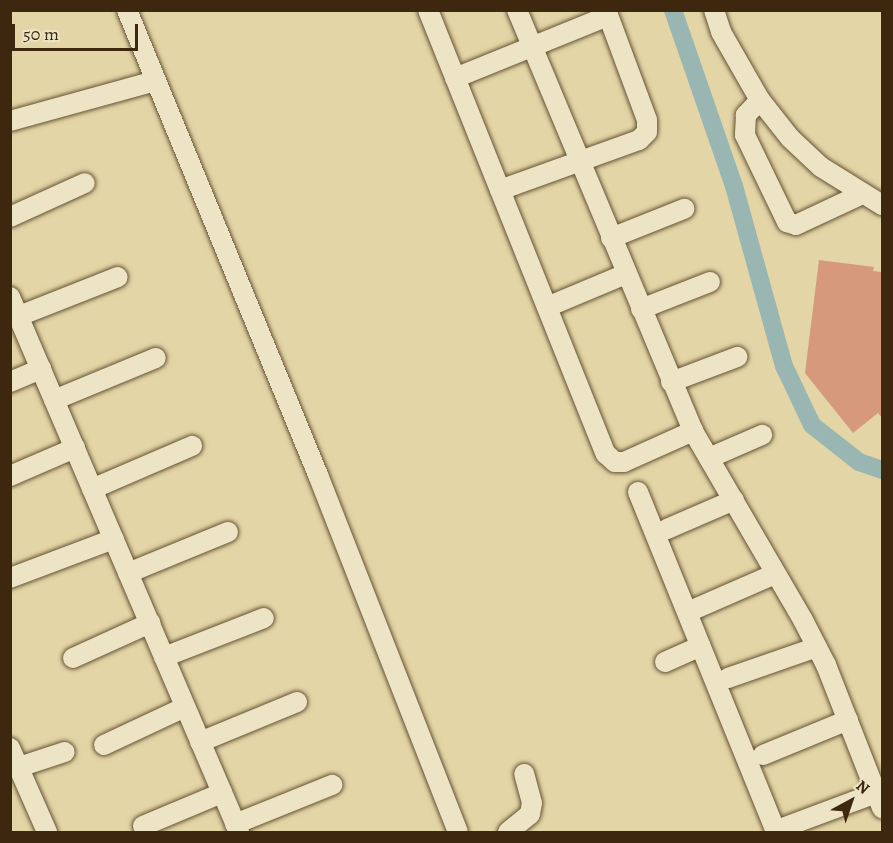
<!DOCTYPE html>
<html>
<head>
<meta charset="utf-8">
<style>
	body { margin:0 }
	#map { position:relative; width:893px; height:843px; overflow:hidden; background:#e3d5a6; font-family:Alegreya,serif }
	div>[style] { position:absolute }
	.canal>* { height:18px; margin:-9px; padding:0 9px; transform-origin:9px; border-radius:9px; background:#9ab6b3 }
	.building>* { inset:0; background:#d6997c }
	.roads { filter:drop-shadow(0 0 2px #665234) drop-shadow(0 0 2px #665234) }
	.minor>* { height:20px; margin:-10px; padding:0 10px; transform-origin:10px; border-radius:10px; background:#ede4c5 }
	span { translate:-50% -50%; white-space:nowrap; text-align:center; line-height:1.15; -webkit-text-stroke:5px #ede4c5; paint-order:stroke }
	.frame { position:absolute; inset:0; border:12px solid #3d270e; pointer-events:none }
	.north { position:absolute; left:821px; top:771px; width:60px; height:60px; -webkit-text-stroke:4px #ede4c5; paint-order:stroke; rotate:40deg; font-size:16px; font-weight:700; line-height:24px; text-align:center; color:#3d270e }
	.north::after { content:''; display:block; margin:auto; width:21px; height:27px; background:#3d270e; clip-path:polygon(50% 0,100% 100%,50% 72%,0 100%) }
	.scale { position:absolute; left:12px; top:24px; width:126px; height:27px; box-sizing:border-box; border:3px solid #3d270e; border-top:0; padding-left:8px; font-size:18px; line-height:21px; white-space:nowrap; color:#3d270e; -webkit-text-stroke:4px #ede4c5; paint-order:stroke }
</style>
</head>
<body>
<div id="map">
	<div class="canal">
		<div style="left:673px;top:10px;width:186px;rotate:70.9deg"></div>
		<div style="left:734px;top:186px;width:187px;rotate:74.5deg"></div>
		<div style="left:784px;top:366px;width:65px;rotate:64.6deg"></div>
		<div style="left:812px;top:425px;width:60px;rotate:38.2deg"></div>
		<div style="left:859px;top:462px;width:24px;rotate:19deg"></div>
	</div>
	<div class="building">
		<div style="clip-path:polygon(819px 260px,874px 267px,873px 271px,882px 272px,882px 418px,878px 413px,853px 433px,805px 373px)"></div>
	</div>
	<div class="roads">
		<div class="minor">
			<div style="left:127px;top:10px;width:503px;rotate:67.67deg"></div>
			<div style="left:318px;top:475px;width:383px;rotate:68.6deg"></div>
			<div style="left:428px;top:10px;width:478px;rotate:68.2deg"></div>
			<div style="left:606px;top:454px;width:12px;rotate:42deg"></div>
			<div style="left:615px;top:462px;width:9px"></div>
			<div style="left:624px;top:462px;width:76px;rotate:-24.2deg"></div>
			<div style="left:517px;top:10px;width:456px;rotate:67.3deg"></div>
			<div style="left:693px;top:431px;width:219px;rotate:59.8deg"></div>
			<div style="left:803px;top:620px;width:51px;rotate:62.9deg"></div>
			<div style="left:826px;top:665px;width:154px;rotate:68.6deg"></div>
			<div style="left:714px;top:10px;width:23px;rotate:72deg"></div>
			<div style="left:721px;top:32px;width:78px;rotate:60.2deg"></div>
			<div style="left:760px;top:100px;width:48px;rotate:51.7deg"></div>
			<div style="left:790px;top:138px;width:42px;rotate:43.1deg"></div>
			<div style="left:821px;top:167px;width:72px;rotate:31.9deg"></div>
			<div style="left:455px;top:78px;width:165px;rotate:-22.1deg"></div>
			<div style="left:760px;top:100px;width:21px;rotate:133deg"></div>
			<div style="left:746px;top:115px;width:20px;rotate:93deg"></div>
			<div style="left:745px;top:135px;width:97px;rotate:64.2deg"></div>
			<div style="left:787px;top:222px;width:9px;rotate:18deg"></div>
			<div style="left:796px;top:225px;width:71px;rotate:-25.1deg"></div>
			<div style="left:10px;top:121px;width:150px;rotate:-15.4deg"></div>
			<div style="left:500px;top:190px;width:148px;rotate:-19.8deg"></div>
			<div style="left:639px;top:140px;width:11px;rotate:-45deg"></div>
			<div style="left:647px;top:132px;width:12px;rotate:-90deg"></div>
			<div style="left:647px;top:120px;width:117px;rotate:-110.4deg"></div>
			<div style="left:10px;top:217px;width:82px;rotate:-24.4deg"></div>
			<div style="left:611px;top:238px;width:79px;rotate:-21.7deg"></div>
			<div style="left:10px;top:297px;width:582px;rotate:66.83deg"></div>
			<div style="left:547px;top:307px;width:86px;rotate:-22.7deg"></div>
			<div style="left:641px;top:309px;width:74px;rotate:-21.4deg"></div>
			<div style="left:19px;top:316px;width:106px;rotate:-21.5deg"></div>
			<div style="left:10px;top:382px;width:34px;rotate:-23deg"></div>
			<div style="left:671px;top:382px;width:71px;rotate:-20.7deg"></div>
			<div style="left:54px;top:400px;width:110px;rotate:-22.4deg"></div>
			<div style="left:709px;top:458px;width:58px;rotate:-23.5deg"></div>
			<div style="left:10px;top:476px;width:71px;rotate:-23.3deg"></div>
			<div style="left:92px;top:489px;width:109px;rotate:-23.3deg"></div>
			<div style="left:638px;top:492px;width:367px;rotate:67.9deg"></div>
			<div style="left:667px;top:529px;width:73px;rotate:-23.4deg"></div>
			<div style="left:128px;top:573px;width:108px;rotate:-22.3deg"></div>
			<div style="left:10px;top:578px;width:111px;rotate:-20.6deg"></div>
			<div style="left:697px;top:608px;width:85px;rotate:-23.6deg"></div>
			<div style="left:164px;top:657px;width:107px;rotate:-21.3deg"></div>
			<div style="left:73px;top:658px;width:85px;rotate:-24.4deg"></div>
			<div style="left:665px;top:662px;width:39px;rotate:-24deg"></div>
			<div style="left:728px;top:678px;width:94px;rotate:-19.2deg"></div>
			<div style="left:200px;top:742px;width:105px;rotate:-22.4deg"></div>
			<div style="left:104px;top:745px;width:89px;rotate:-25.1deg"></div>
			<div style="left:10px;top:748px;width:92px;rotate:66.2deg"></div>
			<div style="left:763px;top:755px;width:92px;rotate:-22.4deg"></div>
			<div style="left:19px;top:767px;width:48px;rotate:-18.1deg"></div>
			<div style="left:235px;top:824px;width:105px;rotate:-21.9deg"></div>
			<div style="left:143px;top:826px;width:86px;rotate:-22.7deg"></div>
			<div style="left:785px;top:827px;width:97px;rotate:-20.5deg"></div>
			<div style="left:508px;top:832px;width:28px;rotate:-39deg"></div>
			<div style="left:530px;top:814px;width:11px;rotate:-80deg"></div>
			<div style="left:532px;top:803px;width:30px;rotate:-105deg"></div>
		</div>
	</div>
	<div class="frame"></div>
	<div class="north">N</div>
	<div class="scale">50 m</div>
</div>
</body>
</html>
